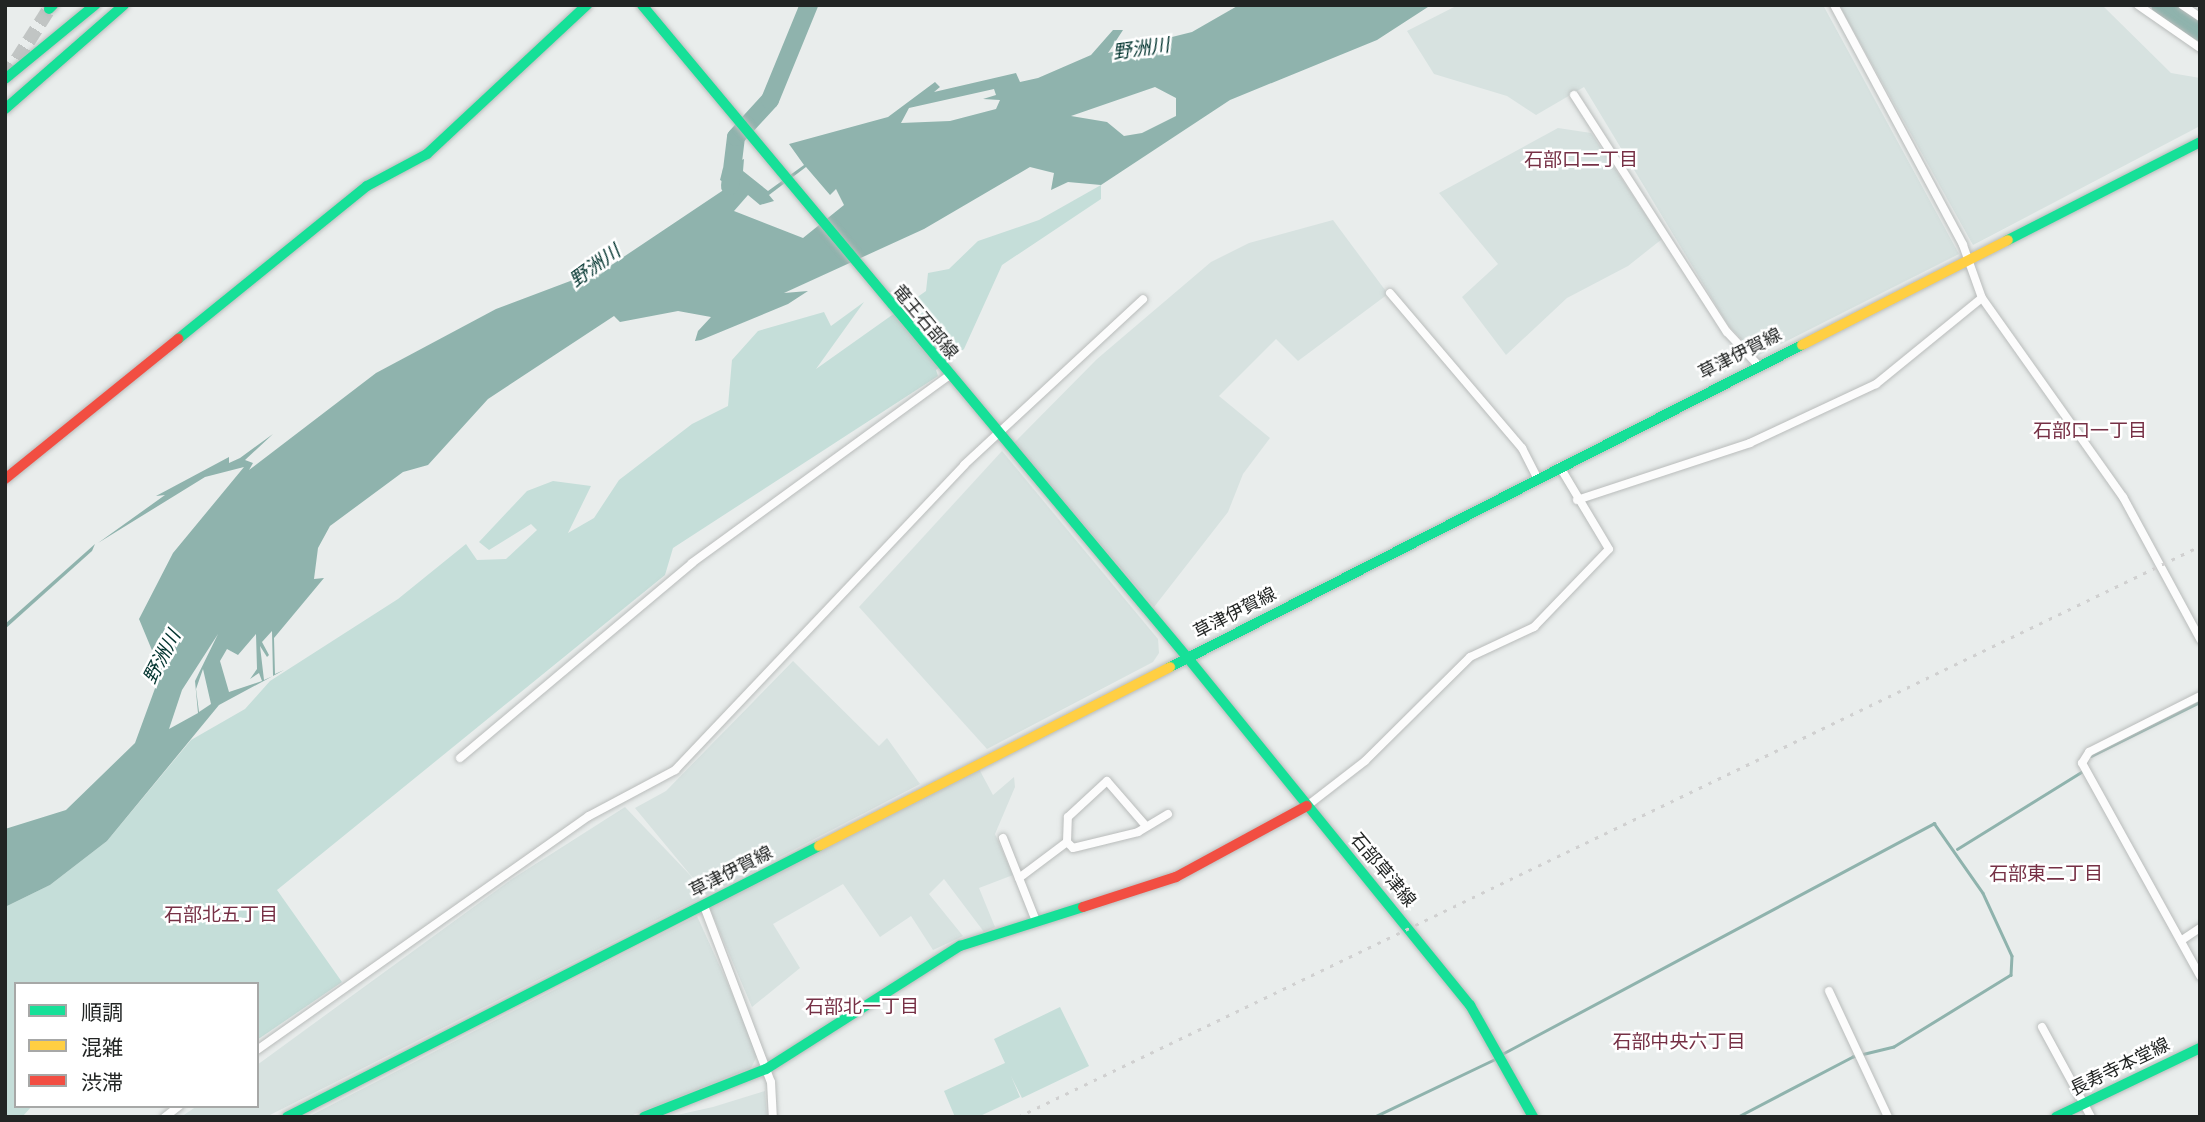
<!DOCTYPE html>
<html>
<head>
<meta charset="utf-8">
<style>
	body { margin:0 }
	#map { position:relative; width:2205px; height:1122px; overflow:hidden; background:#e9edec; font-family:Montserrat,"Noto Sans JP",sans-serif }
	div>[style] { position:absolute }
	.built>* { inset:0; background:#d7e2e0 }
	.green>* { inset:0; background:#c5ded9 }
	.water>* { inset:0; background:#8fb3ad }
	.stream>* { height:2.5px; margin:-1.25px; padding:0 1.25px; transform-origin:1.25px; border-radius:1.25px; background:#8fb3ad }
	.river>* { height:18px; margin:-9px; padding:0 9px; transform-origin:9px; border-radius:9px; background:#8fb3ad }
	.highway-tunnel>* { height:14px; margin-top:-7px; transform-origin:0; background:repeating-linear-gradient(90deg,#c1c5c4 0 14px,transparent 0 21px) }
	.roads { filter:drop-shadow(0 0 2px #b9bcbb) drop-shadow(0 0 2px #b9bcbb) }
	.street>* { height:8px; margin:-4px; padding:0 4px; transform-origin:4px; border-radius:4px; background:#fcfcfc }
	.fast>* { height:10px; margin:-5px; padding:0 5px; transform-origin:5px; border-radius:5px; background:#16e098 }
	.slow>* { height:10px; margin:-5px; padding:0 5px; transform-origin:5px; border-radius:5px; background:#ffcf43 }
	.jam>* { height:10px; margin:-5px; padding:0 5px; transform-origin:5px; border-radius:5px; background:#f24e42 }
	.rail>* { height:2.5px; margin-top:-1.25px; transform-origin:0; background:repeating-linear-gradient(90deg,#d0d0d0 0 3.5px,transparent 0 10.5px) }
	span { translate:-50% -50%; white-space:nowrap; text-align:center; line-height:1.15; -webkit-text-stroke:5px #fff; paint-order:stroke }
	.street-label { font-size:18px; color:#222524 }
	.water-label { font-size:19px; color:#00332e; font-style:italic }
	.neighbourhood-label { font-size:19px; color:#763045 }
	.frame { position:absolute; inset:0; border:7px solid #222524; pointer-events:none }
	.legend { position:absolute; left:14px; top:982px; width:245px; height:126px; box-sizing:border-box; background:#fff; border:2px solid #a7a8a7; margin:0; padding:9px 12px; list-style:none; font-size:21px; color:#222524 }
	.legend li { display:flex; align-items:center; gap:14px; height:35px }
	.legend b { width:35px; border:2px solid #a7a8a7 }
</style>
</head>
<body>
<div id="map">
	<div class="built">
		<div style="clip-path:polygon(1458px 5px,1823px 5px,1959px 254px,1757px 356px,1728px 325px,1584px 87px,1536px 115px,1507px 96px,1434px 74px,1407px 31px)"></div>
		<div style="clip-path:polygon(1839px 5px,2102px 5px,2171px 73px,2200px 78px,2200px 126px,1973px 245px)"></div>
		<div style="clip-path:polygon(1558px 128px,1591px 133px,1662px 239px,1628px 266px,1567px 298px,1506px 355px,1462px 297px,1498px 264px,1439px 193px)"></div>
		<div style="clip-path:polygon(1333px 220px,1388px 294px,1298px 361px,1276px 339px,1219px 396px,1270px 438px,1243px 474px,1228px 512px,1154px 607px,1014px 443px,1097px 359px,1211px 262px,1249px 243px)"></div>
		<div style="clip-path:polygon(1002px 451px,1158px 639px,1159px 653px,1153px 662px,987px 749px,859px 607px)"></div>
		<div style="clip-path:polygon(793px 661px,879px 746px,887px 738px,920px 784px,707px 895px,635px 808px,666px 791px)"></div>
		<div style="clip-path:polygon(979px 769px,993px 795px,1014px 777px,1015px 787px,995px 834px,1013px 875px,979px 888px,995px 927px,984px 932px,944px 879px,929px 894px,963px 936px,933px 950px,911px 916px,880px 937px,843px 884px,773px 924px,800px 968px,752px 1007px,709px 907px)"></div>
		<div style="clip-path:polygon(625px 807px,691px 876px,702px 897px,266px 1117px,181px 1117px,197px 1106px,257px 1106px,257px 1065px,512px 879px)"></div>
		<div style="clip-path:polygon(697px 916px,745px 1022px,757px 1056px,751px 1068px,628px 1117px,308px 1117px)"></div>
		<div style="clip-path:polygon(765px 1091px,767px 1117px,668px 1117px,713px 1107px)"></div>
	</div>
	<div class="green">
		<div style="clip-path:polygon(1101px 185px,1101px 199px,1002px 265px,964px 349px,936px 370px,938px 376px,673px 548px,665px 575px,277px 890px,342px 982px,257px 1040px,257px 984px,16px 984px,16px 1106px,32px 1106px,23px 1116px,5px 1117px,5px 907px,50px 885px,107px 841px,191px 740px,245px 709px,270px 681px,398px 599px,466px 544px,477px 560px,506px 559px,537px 530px,531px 524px,489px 550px,479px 542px,527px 491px,553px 481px,591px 486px,568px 533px,594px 518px,619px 480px,692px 424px,728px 406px,732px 360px,758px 331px,824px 312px,831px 326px,864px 302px,816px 369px,926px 291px,928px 273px,949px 269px,978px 241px,1039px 220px)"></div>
		<div style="clip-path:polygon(1060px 1007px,1089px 1066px,1022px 1098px,1011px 1076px,1020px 1097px,978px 1117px,955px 1117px,944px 1091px,1005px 1063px,994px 1039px)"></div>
	</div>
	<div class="water">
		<div style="clip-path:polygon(evenodd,1239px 5px,1431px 5px,1377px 40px,1230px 100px,1101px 185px,1068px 182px,1051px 190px,1054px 173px,1030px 167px,924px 229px,784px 293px,808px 291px,788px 304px,701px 340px,695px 341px,698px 331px,711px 317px,678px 311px,620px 322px,614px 316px,488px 399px,428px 465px,403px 472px,330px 526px,318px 548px,314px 579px,324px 578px,274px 638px,275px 674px,284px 670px,219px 705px,107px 841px,50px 885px,5px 907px,5px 829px,66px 810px,135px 743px,161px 672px,139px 619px,173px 553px,244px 467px,205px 477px,98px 543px,165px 495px,156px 496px,229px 457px,229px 463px,240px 458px,273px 434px,245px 460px,253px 463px,249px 470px,376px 373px,496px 309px,610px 266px,722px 191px,729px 185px,720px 180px,723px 168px,744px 159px,743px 171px,768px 191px,804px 165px,789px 144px,888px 117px,935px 82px,940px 87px,934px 92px,1016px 73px,1020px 82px,1038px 78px,1091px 55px,1113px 30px,1123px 30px,1108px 53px,1192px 32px,1239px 5px,1155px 87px,1176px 98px,1176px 116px,1142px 133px,1124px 136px,1107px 122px,1071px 116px,1155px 87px,1239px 5px,994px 89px,996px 95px,983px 99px,1000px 100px,996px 109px,950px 121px,901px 123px,909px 108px,994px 89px,1239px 5px,806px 167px,830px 195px,836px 189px,844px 205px,803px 238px,734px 211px,748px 195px,760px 205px,774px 201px,769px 195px,806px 167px,1239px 5px,272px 631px,273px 676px,264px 680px,260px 646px,267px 657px,269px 655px,262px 642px,272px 631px,1239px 5px,218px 634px,195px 681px,198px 713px,169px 729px,182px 690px,218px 634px,1239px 5px,256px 634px,257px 669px,250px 679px,259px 673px,262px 681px,229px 692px,220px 661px,227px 649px,238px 655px,256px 634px,1239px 5px,203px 669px,211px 704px,199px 712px,196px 689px,203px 669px)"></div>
		<div style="clip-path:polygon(95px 544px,92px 551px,5px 629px,5px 624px)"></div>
	</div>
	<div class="stream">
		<div style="left:2091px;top:756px;width:122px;rotate:-26.4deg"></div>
		<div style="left:1957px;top:849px;width:148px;rotate:-31.8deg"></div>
		<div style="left:1502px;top:1054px;width:490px;rotate:-28.1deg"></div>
		<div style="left:1934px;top:823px;width:85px;rotate:55deg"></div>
		<div style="left:1983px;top:893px;width:69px;rotate:65.3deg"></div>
		<div style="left:2012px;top:956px;width:19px;rotate:93deg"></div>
		<div style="left:2011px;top:975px;width:137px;rotate:148.4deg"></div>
		<div style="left:1894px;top:1047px;width:42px;rotate:166.3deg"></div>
		<div style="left:1853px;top:1057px;width:130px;rotate:152.4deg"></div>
		<div style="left:1374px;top:1117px;width:136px;rotate:-25.6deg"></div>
	</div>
	<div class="river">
		<div style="left:2160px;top:5px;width:48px;rotate:34deg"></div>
		<div style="left:730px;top:186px;width:49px;rotate:-83deg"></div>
		<div style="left:736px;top:137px;width:50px;rotate:-47.4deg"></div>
		<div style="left:770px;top:100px;width:103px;rotate:-67.7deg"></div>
	</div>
	<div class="highway-tunnel">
		<div style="left:6px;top:77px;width:80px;rotate:-57.7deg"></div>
	</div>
	<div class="roads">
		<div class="street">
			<div style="left:1834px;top:5px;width:272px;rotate:61.7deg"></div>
			<div style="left:1963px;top:245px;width:56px;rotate:70.3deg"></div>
			<div style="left:1982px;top:298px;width:244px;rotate:54.7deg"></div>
			<div style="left:2123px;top:497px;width:162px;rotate:61.5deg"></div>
			<div style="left:2138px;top:5px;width:75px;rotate:34.7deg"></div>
			<div style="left:2182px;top:5px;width:22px;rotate:34deg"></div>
			<div style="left:1574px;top:95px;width:282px;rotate:57.2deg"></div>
			<div style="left:1727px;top:332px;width:44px;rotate:46.8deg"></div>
			<div style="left:1390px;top:293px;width:204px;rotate:49.6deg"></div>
			<div style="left:1522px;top:448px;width:35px;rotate:63deg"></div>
			<div style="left:1577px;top:500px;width:182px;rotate:-18.2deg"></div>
			<div style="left:1750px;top:443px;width:139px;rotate:-25.1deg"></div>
			<div style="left:1876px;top:384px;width:136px;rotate:-39.1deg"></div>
			<div style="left:2200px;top:696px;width:124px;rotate:153.2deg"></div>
			<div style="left:2089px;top:752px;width:13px;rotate:122deg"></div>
			<div style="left:2082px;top:763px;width:244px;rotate:61deg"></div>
			<div style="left:460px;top:758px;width:303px;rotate:-40deg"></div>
			<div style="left:692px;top:563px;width:317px;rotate:-36.1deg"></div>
			<div style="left:1307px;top:806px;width:73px;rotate:-37.8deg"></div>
			<div style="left:1365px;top:761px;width:148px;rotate:-44.7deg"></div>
			<div style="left:1470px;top:657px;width:71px;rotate:-25.1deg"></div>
			<div style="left:1534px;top:627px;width:108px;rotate:-46.1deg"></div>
			<div style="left:1609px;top:549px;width:96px;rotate:-120.9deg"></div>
			<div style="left:1003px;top:838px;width:89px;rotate:68.3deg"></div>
			<div style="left:1067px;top:842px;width:25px;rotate:-88deg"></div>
			<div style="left:1068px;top:817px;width:53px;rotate:-42.7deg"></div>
			<div style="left:1107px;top:781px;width:60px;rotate:49.1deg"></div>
			<div style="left:1019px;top:878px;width:60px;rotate:-36.9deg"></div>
			<div style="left:1067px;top:842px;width:8px;rotate:45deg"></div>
			<div style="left:1073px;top:848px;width:67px;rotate:-13.8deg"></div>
			<div style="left:1138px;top:832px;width:35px;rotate:-31deg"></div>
			<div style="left:704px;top:906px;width:188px;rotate:69.2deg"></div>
			<div style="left:771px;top:1082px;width:35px;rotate:87deg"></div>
			<div style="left:2182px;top:940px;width:22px;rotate:-34deg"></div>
			<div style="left:1829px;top:991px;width:139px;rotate:64.9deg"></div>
			<div style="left:2042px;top:1027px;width:102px;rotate:61.4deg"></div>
			<div style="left:257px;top:1050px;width:406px;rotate:-35.2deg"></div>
			<div style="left:589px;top:816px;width:98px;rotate:-28.1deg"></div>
			<div style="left:675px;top:770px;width:420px;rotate:-46.5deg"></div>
			<div style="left:964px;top:465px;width:244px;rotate:-42.8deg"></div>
			<div style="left:165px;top:1117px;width:18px;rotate:-38deg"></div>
		</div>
		<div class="fast">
			<div style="left:642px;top:5px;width:850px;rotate:50.11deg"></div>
			<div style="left:49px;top:9px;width:6px;rotate:-45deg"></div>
			<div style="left:5px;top:79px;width:117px;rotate:-39.4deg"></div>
			<div style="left:5px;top:109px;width:158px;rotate:-41.2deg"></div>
			<div style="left:2008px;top:240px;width:216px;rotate:-27deg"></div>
			<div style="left:178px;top:339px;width:243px;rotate:-39deg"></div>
			<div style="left:367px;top:186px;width:68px;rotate:-28.1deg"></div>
			<div style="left:427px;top:154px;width:219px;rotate:-43deg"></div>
			<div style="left:1187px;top:657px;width:449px;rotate:50.9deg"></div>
			<div style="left:1470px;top:1005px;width:129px;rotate:60.6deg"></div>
			<div style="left:1170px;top:667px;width:709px;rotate:-27deg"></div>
			<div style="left:287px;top:1117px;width:597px;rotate:-26.99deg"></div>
			<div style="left:644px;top:1117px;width:131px;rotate:-21.5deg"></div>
			<div style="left:766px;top:1069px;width:230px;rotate:-32.4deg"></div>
			<div style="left:960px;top:946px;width:129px;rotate:-17.6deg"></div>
			<div style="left:2056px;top:1117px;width:160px;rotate:-25.6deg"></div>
		</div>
		<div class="slow">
			<div style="left:1802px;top:345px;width:231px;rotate:-27deg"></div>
			<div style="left:819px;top:846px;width:394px;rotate:-27deg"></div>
		</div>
		<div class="jam">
			<div style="left:5px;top:479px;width:223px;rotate:-39deg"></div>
			<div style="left:1083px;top:907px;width:98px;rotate:-17.9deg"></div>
			<div style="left:1176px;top:877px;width:149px;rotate:-28.5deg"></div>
		</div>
	</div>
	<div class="rail">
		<div style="left:1018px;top:1117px;width:1313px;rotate:-25.78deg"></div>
	</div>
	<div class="street-label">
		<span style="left:925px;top:322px;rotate:50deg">竜王石部線</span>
		<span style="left:1740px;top:354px;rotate:-27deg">草津伊賀線</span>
		<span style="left:1235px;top:613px;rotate:-27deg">草津伊賀線</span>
		<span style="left:1383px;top:870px;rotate:50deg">石部草津線</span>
		<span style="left:731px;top:872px;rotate:-27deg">草津伊賀線</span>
		<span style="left:2120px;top:1067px;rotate:-26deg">長寿寺本堂線</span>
	</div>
	<div class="water-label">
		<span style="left:1141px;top:49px;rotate:-8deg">野洲川</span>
		<span style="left:595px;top:266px;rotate:-36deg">野洲川</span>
		<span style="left:162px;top:657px;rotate:-62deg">野洲川</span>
	</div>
	<div class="neighbourhood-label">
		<span style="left:1581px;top:160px">石部口二丁目</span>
		<span style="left:2090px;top:431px">石部口一丁目</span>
		<span style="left:2046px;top:874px">石部東二丁目</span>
		<span style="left:221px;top:915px">石部北五丁目</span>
		<span style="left:862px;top:1007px">石部北一丁目</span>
		<span style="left:1679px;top:1042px">石部中央六丁目</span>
	</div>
	<div class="frame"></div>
	<ul class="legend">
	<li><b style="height:9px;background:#16e098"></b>順調</li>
	<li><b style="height:9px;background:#ffcf43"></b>混雑</li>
	<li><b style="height:9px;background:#f24e42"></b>渋滞</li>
	</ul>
</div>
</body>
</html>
